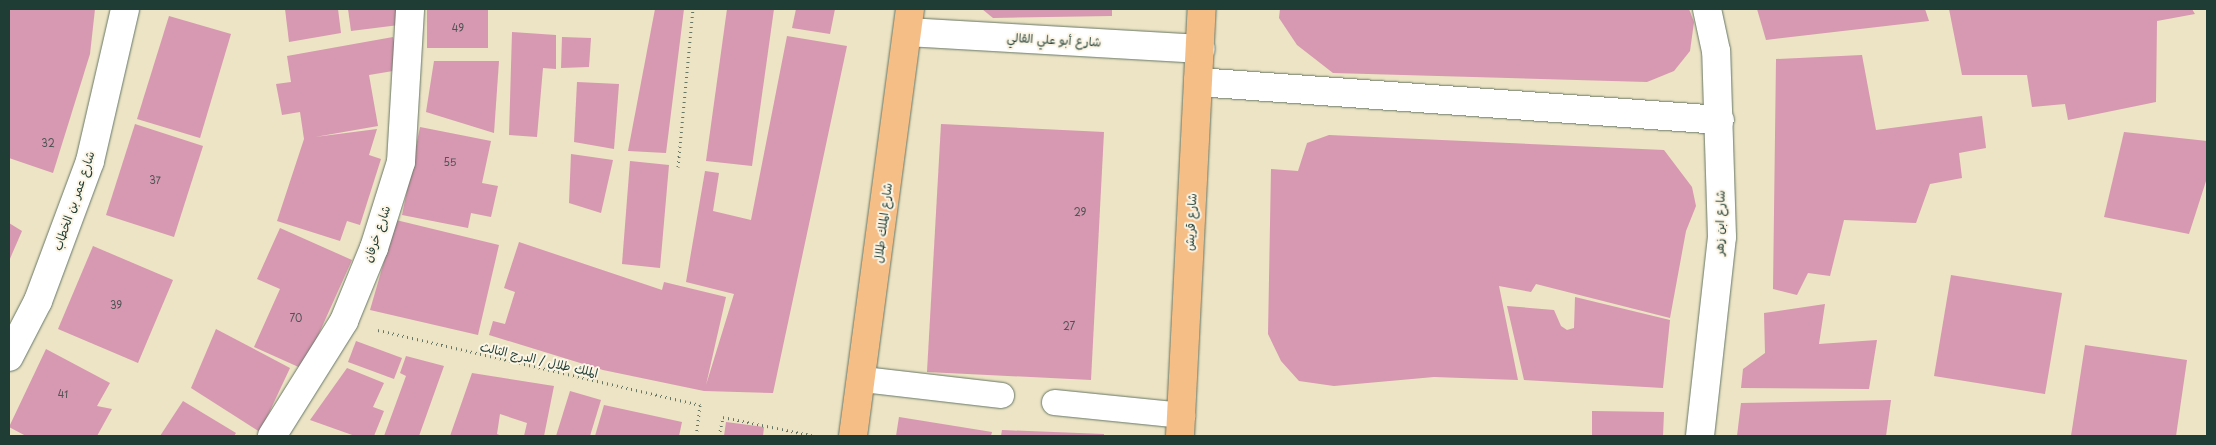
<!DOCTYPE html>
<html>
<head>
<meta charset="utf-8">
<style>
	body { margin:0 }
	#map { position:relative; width:2216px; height:445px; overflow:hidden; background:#ece4c4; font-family:"Playpen Sans","Playpen Sans Arabic",sans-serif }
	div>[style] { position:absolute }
	.building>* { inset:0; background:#d798b1 }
	.path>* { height:3px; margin-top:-1.5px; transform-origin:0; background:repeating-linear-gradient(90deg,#677766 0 1px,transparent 0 5px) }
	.roads { filter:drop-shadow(0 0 1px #677766) drop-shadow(0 0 1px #677766) }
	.pedestrian>* { height:25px; margin:-12.5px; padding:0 12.5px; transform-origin:12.5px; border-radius:12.5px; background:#fff }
	.minor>* { height:28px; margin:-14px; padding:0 14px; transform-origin:14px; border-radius:14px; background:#fff }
	.tertiary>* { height:28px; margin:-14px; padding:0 14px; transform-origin:14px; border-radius:14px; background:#fff }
	.primary>* { height:28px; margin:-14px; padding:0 14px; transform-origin:14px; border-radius:14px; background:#f6be87 }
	span { translate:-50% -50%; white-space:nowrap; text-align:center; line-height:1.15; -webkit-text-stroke:4px #fcf5e5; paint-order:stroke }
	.number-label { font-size:10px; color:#4d5453 }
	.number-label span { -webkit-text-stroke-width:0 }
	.street-label { font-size:12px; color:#1f3d34 }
	.frame { position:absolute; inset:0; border:10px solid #1f3d34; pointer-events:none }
</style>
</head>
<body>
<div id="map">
	<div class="building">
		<div style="clip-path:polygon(9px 9px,95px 9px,90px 54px,53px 173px,9px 158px)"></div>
		<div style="clip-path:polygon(285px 9px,338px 9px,341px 33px,289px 42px)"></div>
		<div style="clip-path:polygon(348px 9px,406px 9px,407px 24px,351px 31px)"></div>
		<div style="clip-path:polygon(427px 9px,488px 9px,488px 48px,427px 48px)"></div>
		<div style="clip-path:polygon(655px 9px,684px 9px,666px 153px,628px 151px)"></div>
		<div style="clip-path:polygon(727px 9px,774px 9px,752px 166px,706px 161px)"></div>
		<div style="clip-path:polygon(796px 9px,835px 9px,830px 34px,792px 28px)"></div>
		<div style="clip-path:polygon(982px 9px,1112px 9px,1112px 16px,993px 18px)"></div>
		<div style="clip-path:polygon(1280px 9px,1689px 9px,1694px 22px,1690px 51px,1674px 71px,1647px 82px,1333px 73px,1297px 45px,1279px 18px)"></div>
		<div style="clip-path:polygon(1757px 9px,1925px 9px,1929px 21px,1766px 40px)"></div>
		<div style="clip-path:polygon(1949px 9px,2192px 9px,2195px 14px,2157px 21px,2156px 102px,2068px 120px,2065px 104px,2032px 107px,2027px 75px,1962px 75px)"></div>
		<div style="clip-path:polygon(169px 16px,231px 34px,200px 138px,137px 119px)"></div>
		<div style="clip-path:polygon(512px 32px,556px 35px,556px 69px,543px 68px,537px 137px,509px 135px)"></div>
		<div style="clip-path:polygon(787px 36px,847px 46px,773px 393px,704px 391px,603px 370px,489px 335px,493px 321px,505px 324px,515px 292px,504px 288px,519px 242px,662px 290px,664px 282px,726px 297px,706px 385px,734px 294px,686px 282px,705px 171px,719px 173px,713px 211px,751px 220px)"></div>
		<div style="clip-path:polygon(393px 37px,399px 70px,369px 75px,378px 126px,315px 137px,377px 129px,369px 155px,381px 159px,360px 225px,347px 221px,340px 241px,277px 221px,304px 139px,300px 112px,282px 115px,276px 84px,291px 82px,287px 56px)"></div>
		<div style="clip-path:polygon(562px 37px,591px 38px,589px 67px,561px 68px)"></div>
		<div style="clip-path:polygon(1862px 55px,1876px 130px,1982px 116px,1986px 148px,1959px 153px,1962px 178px,1930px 184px,1916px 223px,1844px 220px,1830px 276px,1808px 273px,1797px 295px,1773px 289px,1776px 59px)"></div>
		<div style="clip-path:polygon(434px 61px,499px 61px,494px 133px,426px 112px)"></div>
		<div style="clip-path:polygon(577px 82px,619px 84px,614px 149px,574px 142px)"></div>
		<div style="clip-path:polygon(135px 124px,203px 146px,174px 237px,106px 215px)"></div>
		<div style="clip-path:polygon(941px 124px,1104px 132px,1091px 380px,927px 372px)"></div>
		<div style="clip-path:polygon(420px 127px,491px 141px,482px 183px,498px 186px,491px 217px,471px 213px,468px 228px,402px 215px)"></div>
		<div style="clip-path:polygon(2124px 132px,2207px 141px,2207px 178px,2189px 234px,2104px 217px)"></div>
		<div style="clip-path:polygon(1329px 135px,1664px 150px,1692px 187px,1696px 206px,1686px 231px,1670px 318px,1536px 284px,1531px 292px,1499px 286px,1518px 380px,1434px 377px,1334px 386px,1299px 381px,1281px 361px,1268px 334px,1271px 169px,1298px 171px,1307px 143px)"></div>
		<div style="clip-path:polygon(571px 154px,613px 160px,601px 213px,569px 203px)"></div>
		<div style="clip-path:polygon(630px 161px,669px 165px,660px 268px,622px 264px)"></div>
		<div style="clip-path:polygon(396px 220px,499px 245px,478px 335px,370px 310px)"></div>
		<div style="clip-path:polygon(9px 223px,22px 231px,9px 261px)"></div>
		<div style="clip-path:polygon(280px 228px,352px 260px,303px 369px,254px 347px,280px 289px,257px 279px)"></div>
		<div style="clip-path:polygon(93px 246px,173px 280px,138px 363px,58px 329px)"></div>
		<div style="clip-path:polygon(1951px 275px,2062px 293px,2045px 394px,1934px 376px)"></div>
		<div style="clip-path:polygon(1575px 297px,1670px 320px,1663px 388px,1524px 380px,1507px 306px,1554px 310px,1561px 326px,1567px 330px,1574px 328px)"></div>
		<div style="clip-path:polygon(1825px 304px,1819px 344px,1877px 340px,1869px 389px,1741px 388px,1743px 369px,1765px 353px,1764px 313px)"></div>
		<div style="clip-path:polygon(216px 329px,290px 368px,260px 432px,191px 388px)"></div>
		<div style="clip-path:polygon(356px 341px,402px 358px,394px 379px,348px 362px)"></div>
		<div style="clip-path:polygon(2085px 345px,2187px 360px,2176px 436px,2071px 436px)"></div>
		<div style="clip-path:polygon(46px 349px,110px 383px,97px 406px,112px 409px,97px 436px,26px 436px,9px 427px)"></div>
		<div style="clip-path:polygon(406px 356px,444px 366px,419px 436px,384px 436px,406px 376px,400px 373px)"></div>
		<div style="clip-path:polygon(347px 368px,384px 383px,373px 407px,384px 411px,374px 436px,355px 436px,310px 420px)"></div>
		<div style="clip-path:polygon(472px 373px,554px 386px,544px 436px,524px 436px,527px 423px,500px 414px,497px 434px,502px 436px,450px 436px)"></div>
		<div style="clip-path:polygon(570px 391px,601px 400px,590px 436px,556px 436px)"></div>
		<div style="clip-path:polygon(1891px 400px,1886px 436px,1737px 436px,1741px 403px)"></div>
		<div style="clip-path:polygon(183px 401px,236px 433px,234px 436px,160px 436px)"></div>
		<div style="clip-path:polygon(604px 405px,682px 422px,679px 436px,595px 436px)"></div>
		<div style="clip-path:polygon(1592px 411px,1664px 412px,1663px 436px,1592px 436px)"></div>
		<div style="clip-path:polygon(899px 417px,992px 432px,991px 436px,896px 436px)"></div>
		<div style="clip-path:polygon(726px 422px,764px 427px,763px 436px,724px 436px)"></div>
		<div style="clip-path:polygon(1002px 430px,1104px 434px,1104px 436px,1001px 436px)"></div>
	</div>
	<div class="path">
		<div style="left:678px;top:167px;width:159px;rotate:-84.6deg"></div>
		<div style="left:378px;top:330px;width:331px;rotate:13.1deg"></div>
		<div style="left:700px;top:405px;width:31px;rotate:97deg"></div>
		<div style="left:719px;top:436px;width:19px;rotate:-78deg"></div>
		<div style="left:723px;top:417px;width:94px;rotate:11.7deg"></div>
	</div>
	<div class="roads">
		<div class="pedestrian">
			<div style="left:863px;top:379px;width:139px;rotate:6.6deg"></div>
			<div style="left:1054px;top:402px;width:129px;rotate:5.8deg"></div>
		</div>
		<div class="minor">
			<div style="left:908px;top:32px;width:293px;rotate:3.3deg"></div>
			<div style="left:1198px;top:82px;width:523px;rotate:4.16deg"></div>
			<div style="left:272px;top:436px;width:136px;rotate:-57.9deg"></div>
			<div style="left:344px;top:321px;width:79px;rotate:-67.7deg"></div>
			<div style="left:374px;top:248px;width:90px;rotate:-72.6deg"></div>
			<div style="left:401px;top:162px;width:153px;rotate:-86.6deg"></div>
			<div style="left:1700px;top:436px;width:200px;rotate:-83.7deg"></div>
			<div style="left:1722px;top:237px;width:186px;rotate:-91.8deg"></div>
			<div style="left:1716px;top:51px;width:43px;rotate:-102.1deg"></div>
		</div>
		<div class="tertiary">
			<div style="left:9px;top:357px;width:63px;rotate:-62.6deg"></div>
			<div style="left:38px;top:301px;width:149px;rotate:-69.6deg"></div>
			<div style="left:90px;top:161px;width:156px;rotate:-77deg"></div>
		</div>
		<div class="primary">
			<div style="left:853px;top:436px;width:431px;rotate:-82.4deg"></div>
			<div style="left:1180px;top:436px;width:428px;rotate:-87.1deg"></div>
		</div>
	</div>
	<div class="number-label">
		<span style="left:458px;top:28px">49</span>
		<span style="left:48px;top:143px">32</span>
		<span style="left:450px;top:162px">55</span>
		<span style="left:155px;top:180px">37</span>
		<span style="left:1080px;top:212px">29</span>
		<span style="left:116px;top:305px">39</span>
		<span style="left:296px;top:318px">70</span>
		<span style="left:1069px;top:326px">27</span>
		<span style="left:63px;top:394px">41</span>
	</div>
	<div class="street-label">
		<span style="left:1054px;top:40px;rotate:3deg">شارع أبو علي القالي</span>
		<span style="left:74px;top:201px;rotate:-71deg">شارع عمر بن الخطاب</span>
		<span style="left:1191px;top:222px;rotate:-87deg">شارع قريش</span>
		<span style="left:883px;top:223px;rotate:-83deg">شارع الملك طلال</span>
		<span style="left:1720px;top:223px;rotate:-89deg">شارع ابن زهر</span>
		<span style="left:377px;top:234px;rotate:-71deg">شارع خرفان</span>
		<span style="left:539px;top:360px;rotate:13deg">الملك طلال / الدرج الثالث</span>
	</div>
	<div class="frame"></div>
</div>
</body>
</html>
